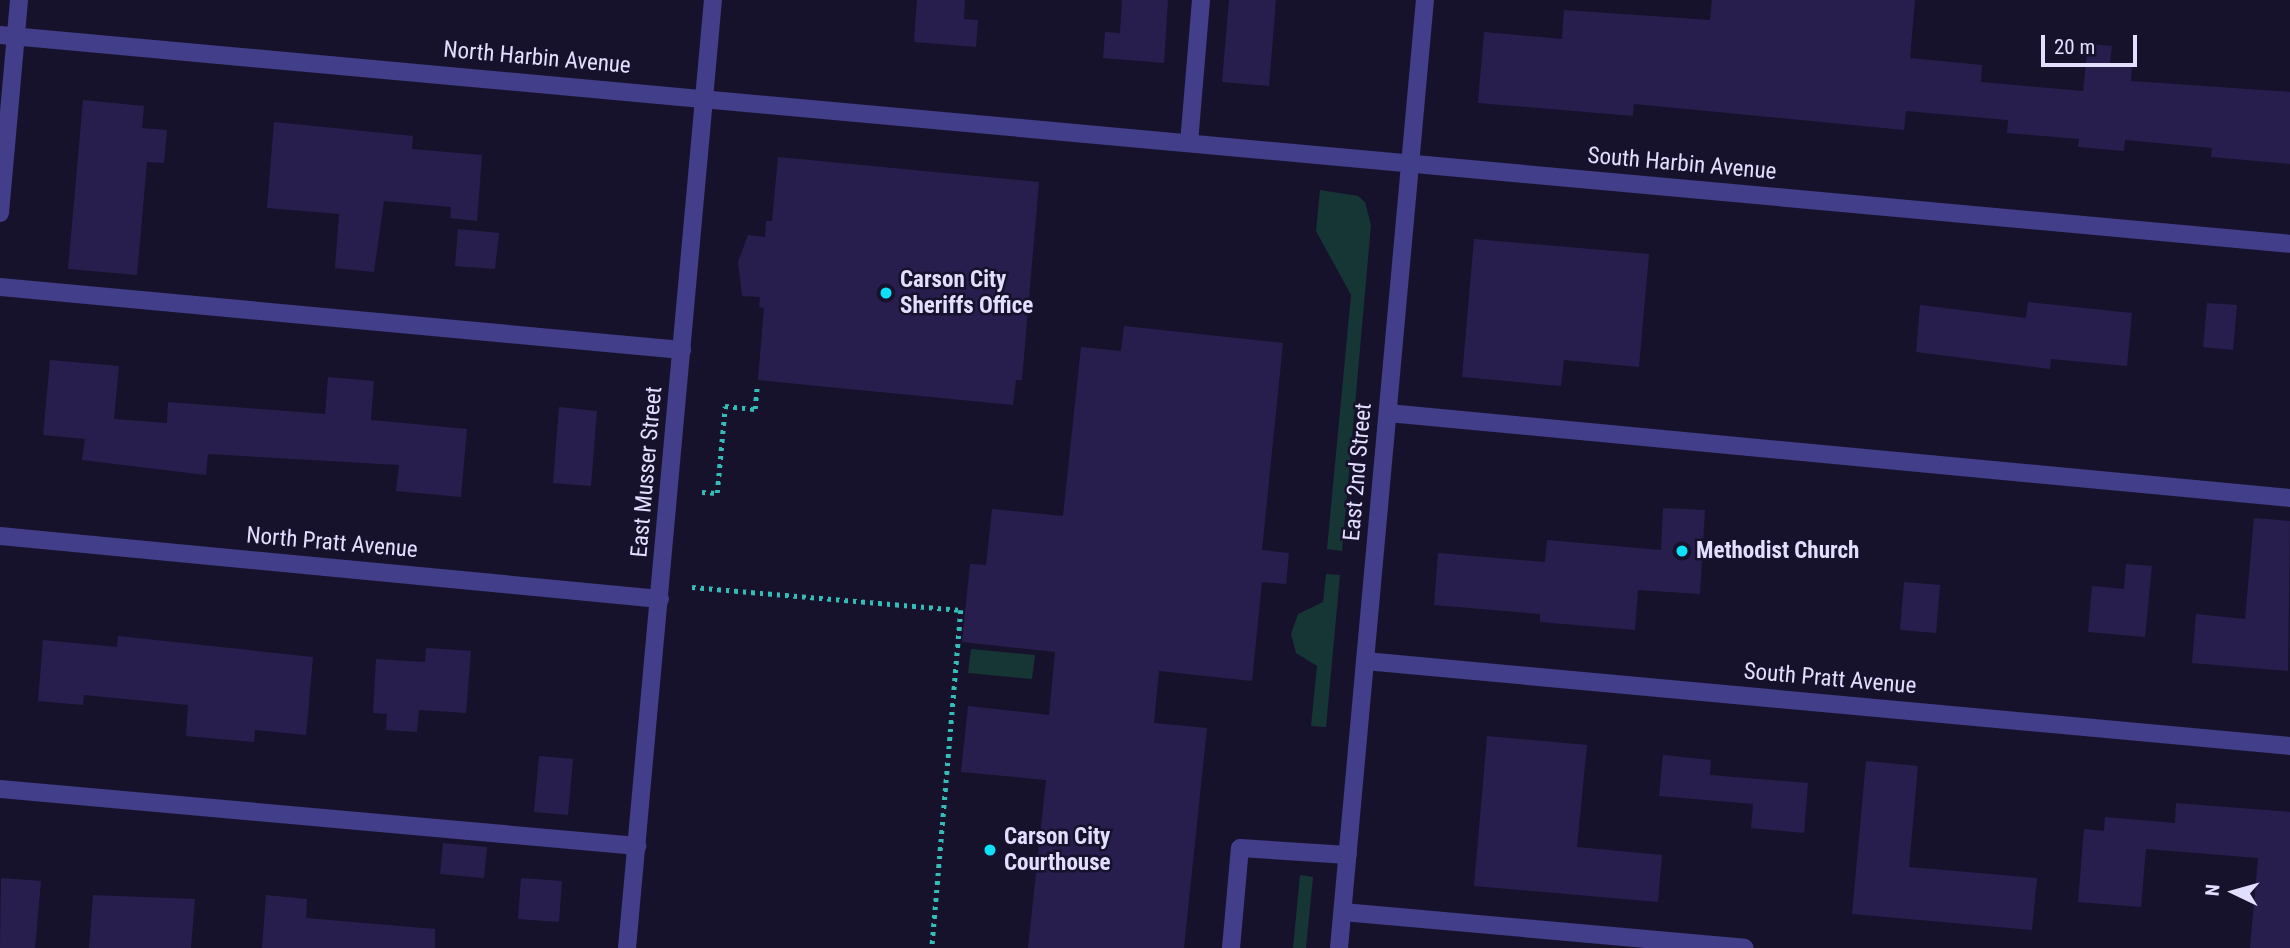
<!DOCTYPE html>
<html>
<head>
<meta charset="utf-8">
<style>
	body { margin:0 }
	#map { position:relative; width:2290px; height:948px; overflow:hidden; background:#17122c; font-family:"Roboto Condensed",sans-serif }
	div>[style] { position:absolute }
	.green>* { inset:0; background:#153635 }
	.building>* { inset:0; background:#281e4d }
	.path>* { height:4.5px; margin-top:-2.25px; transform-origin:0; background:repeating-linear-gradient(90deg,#34bdb6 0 3.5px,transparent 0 8.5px) }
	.lane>* { height:18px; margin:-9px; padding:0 9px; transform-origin:9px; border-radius:9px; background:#423e8a }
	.street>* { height:18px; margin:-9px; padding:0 9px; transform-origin:9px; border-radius:9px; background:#423e8a }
	.dots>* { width:19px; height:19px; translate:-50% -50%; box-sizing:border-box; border:4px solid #17122c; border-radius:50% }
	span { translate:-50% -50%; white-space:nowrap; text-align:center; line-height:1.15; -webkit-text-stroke:5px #17122c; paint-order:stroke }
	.street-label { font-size:23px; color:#e2defe }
	.poi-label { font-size:23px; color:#e2defe; font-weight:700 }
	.left { translate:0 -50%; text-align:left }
	.north { position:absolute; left:2199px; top:857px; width:70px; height:70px; -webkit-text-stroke:5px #17122c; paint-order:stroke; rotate:275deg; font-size:19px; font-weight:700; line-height:28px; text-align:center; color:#e2defe }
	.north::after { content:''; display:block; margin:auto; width:24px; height:32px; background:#e2defe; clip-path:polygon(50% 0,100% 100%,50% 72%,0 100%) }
	.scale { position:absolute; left:2041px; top:35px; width:96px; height:32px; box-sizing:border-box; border:4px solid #e2defe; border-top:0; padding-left:9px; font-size:21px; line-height:24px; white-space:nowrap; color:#e2defe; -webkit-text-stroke:5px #17122c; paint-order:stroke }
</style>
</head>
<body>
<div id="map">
	<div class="green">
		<div style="clip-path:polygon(1320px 190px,1358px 196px,1365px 202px,1371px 225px,1342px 551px,1327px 549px,1351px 295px,1316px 231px)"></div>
		<div style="clip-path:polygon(1326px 574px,1340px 575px,1326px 727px,1311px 726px,1317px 666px,1296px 653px,1291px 634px,1298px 614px,1323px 602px)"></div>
		<div style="clip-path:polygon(971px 649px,1035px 655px,1032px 679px,968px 673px)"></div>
		<div style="clip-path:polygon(1300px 875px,1313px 877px,1306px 948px,1293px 948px)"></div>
	</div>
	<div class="building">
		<div style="clip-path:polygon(917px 0,965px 0,964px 19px,978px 20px,976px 47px,914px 42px)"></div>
		<div style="clip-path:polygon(1122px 0,1168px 0,1164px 63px,1103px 58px,1105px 32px,1120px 33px)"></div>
		<div style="clip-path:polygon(1229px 0,1276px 0,1269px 86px,1222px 82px)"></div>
		<div style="clip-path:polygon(1712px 0,1915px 0,1910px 58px,1982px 65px,1981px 82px,2083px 91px,2088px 44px,2112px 46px,2110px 63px,2132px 65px,2131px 81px,2290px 92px,2290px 164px,2211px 157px,2212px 148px,2125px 140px,2124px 151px,2078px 147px,2079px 139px,2007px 133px,2008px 120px,1906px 111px,1904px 130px,1634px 104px,1633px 116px,1478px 103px,1484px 32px,1562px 39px,1564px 10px,1710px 20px)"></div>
		<div style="clip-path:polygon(83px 100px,144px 106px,142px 128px,167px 130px,164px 163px,147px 162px,137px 275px,68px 269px)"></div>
		<div style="clip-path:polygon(274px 122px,413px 136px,412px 149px,482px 155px,477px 221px,450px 218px,451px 207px,384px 201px,374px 272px,335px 268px,339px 214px,267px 208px)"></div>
		<div style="clip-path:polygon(778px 157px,1039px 182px,1022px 380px,1016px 380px,1013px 405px,758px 380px,764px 308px,759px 307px,760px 297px,742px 296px,738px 262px,748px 235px,765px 237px,766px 221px,772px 221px)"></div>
		<div style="clip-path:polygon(458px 229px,499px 233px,495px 269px,455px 266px)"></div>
		<div style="clip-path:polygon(1474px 239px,1649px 254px,1639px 367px,1564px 360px,1561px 386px,1462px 377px)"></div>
		<div style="clip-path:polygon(2028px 302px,2132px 313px,2127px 366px,2051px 359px,2050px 369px,1916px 352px,1920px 305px,2026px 318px)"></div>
		<div style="clip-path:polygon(2207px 303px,2237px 305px,2233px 350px,2203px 347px)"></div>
		<div style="clip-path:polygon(1124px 326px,1283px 343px,1262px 550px,1289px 553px,1286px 584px,1262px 582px,1252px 681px,1159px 671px,1154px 723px,1207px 728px,1184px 948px,1028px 948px,1046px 780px,961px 772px,968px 706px,1049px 715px,1055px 652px,962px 642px,970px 564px,986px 565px,992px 509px,1063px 516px,1081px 347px,1121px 351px)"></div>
		<div style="clip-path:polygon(50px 360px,119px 366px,114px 419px,167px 423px,168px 402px,325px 414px,328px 377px,374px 381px,371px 420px,467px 429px,461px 497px,396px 491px,399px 465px,208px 454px,206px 475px,82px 460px,85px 439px,43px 435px)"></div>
		<div style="clip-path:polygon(559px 407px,597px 411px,591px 486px,553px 483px)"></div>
		<div style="clip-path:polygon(1663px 508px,1705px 510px,1700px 594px,1638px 590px,1635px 630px,1540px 622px,1540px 614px,1434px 605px,1438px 553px,1545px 562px,1547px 540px,1661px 550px)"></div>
		<div style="clip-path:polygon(2254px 518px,2290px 521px,2288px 671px,2192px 663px,2196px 614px,2245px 619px)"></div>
		<div style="clip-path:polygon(2126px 564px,2152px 566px,2145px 637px,2088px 632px,2092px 586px,2124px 589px)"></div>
		<div style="clip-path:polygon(1904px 582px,1940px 585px,1936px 633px,1900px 630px)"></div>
		<div style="clip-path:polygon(118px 636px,313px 657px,306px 735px,255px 730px,254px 742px,186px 736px,188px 705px,84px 695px,83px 705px,38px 701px,43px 640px,117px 647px)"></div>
		<div style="clip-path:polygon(426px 648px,471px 651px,466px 713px,419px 710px,417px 732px,386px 730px,387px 714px,373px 713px,376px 659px,425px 662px)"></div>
		<div style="clip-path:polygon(1487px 736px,1587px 745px,1577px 847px,1662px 855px,1658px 902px,1474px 886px)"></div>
		<div style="clip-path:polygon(1663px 755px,1711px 760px,1710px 775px,1808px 783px,1804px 833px,1751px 828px,1753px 804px,1659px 796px)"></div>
		<div style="clip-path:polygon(539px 756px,573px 759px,568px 815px,534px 812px)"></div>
		<div style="clip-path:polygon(1866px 761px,1918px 766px,1909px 867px,2037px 878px,2032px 930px,1852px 914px)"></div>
		<div style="clip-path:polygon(2176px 803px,2290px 812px,2290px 948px,2250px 948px,2258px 858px,2146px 849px,2141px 907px,2078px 902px,2084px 829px,2104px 831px,2105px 817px,2175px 823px)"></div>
		<div style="clip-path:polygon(443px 843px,487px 847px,484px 878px,440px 874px)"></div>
		<div style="clip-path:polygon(1px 878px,41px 881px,35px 948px,0 948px)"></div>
		<div style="clip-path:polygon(521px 878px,562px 881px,559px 922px,518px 919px)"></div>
		<div style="clip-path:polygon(93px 895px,195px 899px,191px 948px,89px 948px)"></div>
		<div style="clip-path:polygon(266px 895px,307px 899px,306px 918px,435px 929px,435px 948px,262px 948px)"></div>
	</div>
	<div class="path">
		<div style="left:702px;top:492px;width:15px;rotate:4deg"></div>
		<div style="left:717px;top:493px;width:87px;rotate:-84.7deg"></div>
		<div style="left:725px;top:406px;width:30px;rotate:6deg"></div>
		<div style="left:755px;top:409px;width:23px;rotate:-85deg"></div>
		<div style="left:692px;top:587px;width:270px;rotate:4.9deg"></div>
		<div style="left:961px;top:610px;width:339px;rotate:94.9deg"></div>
	</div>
	<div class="lane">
		<div style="left:1189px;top:143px;width:144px;rotate:-85.2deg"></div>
		<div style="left:0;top:287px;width:685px;rotate:5.28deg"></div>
		<div style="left:1388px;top:413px;width:906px;rotate:5.38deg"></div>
		<div style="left:0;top:789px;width:640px;rotate:5.11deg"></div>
		<div style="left:1343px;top:912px;width:403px;rotate:5.1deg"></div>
		<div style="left:1231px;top:948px;width:100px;rotate:-84.9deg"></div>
		<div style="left:1240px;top:848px;width:108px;rotate:3.7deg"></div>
	</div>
	<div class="street">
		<div style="left:0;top:35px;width:2300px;rotate:5.21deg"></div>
		<div style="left:0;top:213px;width:214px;rotate:-84.9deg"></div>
		<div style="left:0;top:536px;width:663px;rotate:5.45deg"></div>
		<div style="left:1365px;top:661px;width:929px;rotate:5.25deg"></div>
		<div style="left:627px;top:948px;width:952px;rotate:-84.82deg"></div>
		<div style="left:1339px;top:948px;width:952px;rotate:-84.82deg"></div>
	</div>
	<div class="dots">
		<div style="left:886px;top:293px;background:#0ee1fa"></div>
		<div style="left:1682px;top:551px;background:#0ee1fa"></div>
		<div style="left:990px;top:850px;background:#0ee1fa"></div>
	</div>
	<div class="street-label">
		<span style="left:537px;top:58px;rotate:5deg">North Harbin Avenue</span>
		<span style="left:1682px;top:164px;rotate:5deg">South Harbin Avenue</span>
		<span style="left:647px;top:472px;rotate:-85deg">East Musser Street</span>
		<span style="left:1358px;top:472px;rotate:-85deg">East 2nd Street</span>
		<span style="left:332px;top:543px;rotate:5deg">North Pratt Avenue</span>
		<span style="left:1830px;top:679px;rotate:5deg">South Pratt Avenue</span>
	</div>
	<div class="poi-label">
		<span class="left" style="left:900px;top:293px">Carson City<br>Sheriffs Office</span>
		<span class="left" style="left:1696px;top:551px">Methodist Church</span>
		<span class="left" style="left:1004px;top:850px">Carson City<br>Courthouse</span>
	</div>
	<div class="north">N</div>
	<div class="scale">20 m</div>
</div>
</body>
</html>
